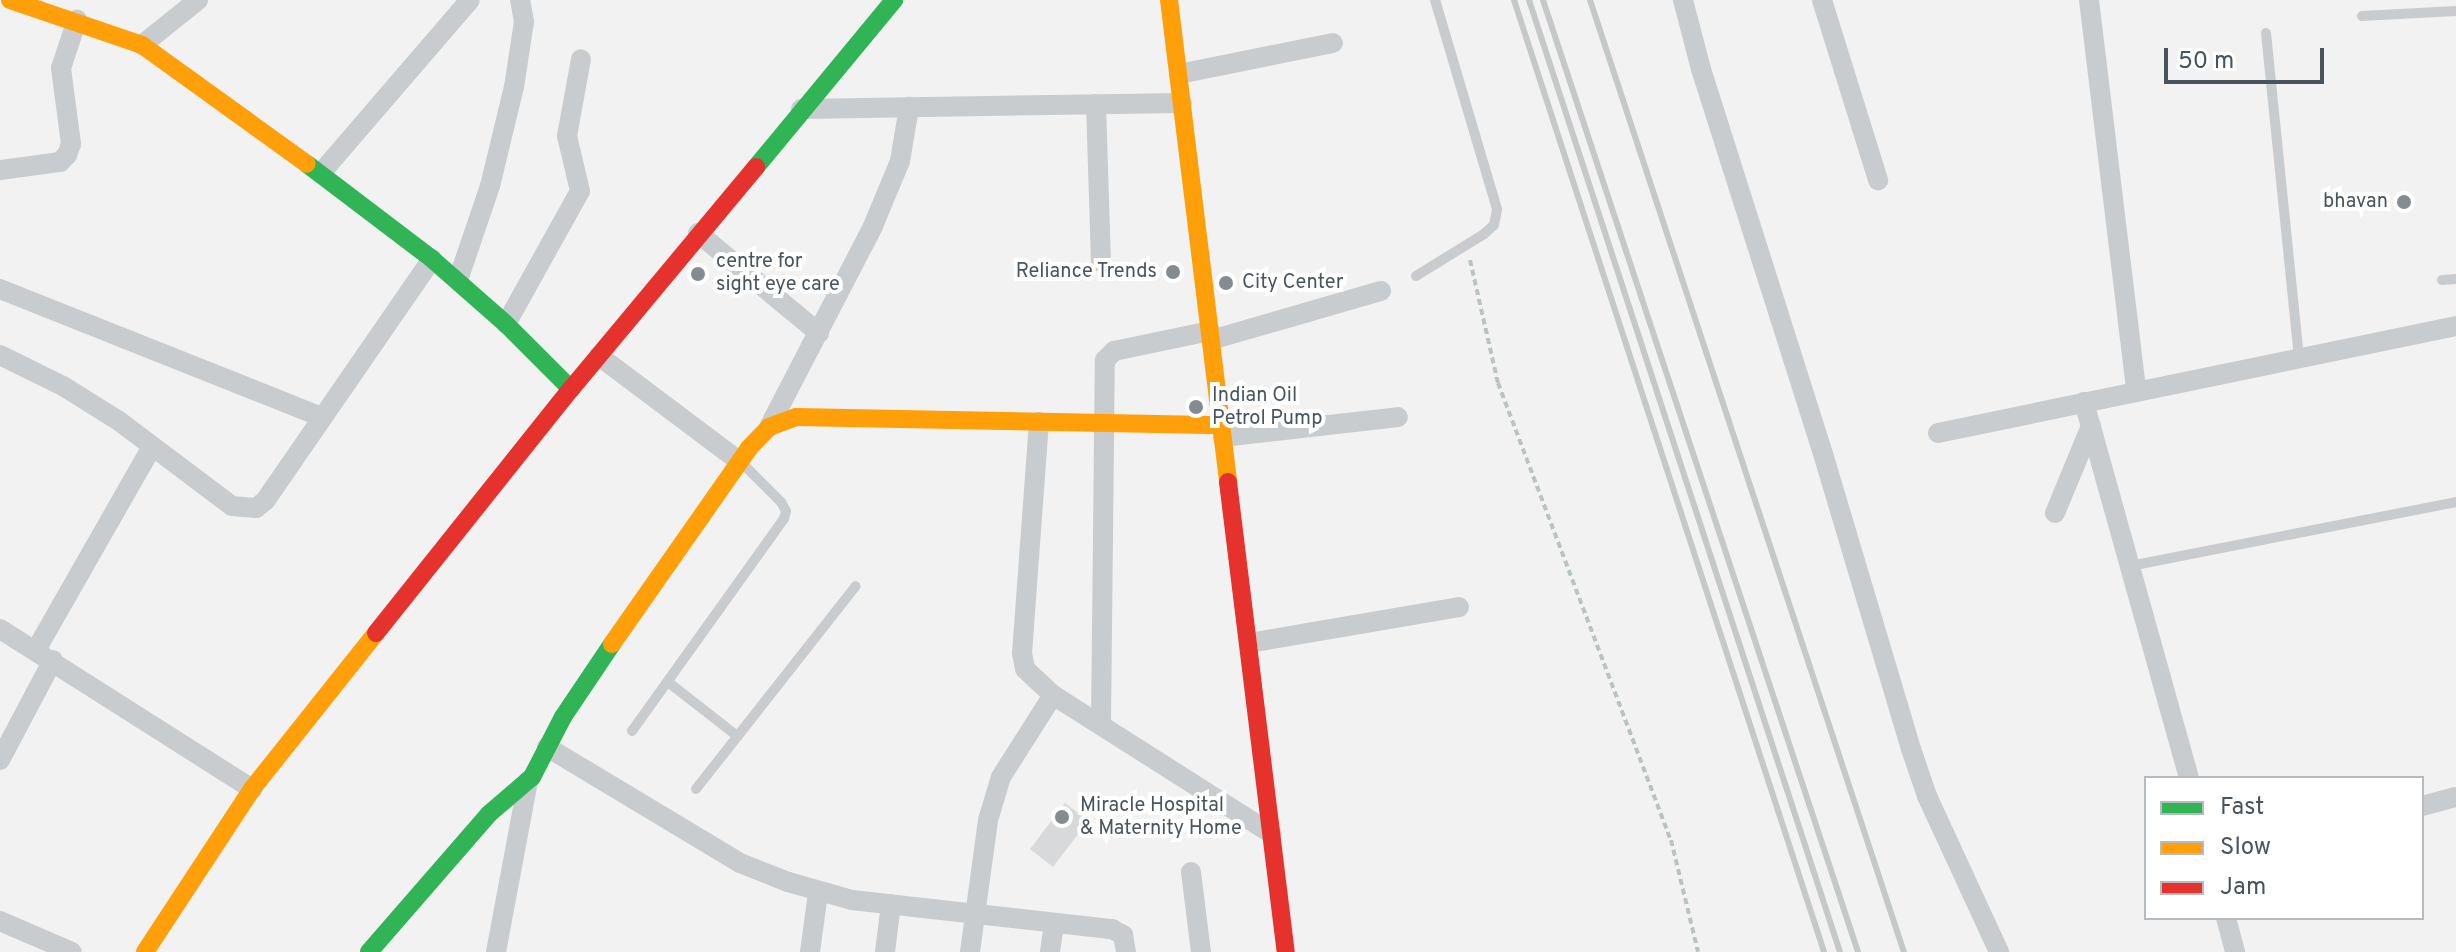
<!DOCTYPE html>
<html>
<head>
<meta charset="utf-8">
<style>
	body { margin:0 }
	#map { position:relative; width:2456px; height:952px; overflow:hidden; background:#f2f2f2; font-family:Overpass,sans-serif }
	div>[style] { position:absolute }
	.building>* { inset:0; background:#d8d9da }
	.path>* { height:4px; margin-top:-2px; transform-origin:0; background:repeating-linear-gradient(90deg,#b9c4c0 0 6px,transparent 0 10px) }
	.lane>* { height:10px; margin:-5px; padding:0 5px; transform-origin:5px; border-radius:5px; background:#c9ccce }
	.street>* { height:20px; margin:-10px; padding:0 10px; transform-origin:10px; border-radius:10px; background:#c9ccce }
	.fast>* { height:18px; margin:-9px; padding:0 9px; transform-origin:9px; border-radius:9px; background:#30b455 }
	.slow>* { height:18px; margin:-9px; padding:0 9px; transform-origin:9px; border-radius:9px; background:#ff9f0a }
	.jam>* { height:18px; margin:-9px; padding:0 9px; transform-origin:9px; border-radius:9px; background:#e5322d }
	.rail>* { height:6px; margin:-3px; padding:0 3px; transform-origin:3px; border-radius:3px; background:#c5c8c9 }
	.dots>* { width:22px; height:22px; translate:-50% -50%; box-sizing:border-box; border:4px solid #fff; border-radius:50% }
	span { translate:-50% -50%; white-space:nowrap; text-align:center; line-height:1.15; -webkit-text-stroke:8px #fff; paint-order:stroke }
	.poi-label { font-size:20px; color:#49555e }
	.right { translate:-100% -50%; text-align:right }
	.left { translate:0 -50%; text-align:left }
	.legend { position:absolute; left:2144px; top:776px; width:280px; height:144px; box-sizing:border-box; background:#fff; border:2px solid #b6bbbf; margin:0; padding:10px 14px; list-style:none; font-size:24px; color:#49555e }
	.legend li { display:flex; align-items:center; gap:16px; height:40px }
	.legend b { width:40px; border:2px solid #b6bbbf }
	.scale { position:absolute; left:2164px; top:48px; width:160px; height:36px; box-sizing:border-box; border:4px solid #49555e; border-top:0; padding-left:10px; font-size:24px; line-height:28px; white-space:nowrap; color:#49555e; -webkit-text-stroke:6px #fff; paint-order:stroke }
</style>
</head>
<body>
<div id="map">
	<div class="building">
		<div style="clip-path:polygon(1065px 803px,1088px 821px,1053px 867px,1030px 849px)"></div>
	</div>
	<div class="path">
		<div style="left:1470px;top:260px;width:126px;rotate:77.2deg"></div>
		<div style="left:1498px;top:383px;width:489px;rotate:69.3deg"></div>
		<div style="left:1671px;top:840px;width:115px;rotate:76.4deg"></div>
	</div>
	<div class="lane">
		<div style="left:2362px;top:16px;width:94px;rotate:-3deg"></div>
		<div style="left:2266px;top:33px;width:327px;rotate:84.2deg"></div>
		<div style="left:1416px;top:276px;width:80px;rotate:-31.7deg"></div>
		<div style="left:1484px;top:234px;width:13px;rotate:-42deg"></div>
		<div style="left:1494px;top:225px;width:16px;rotate:-79deg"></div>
		<div style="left:1497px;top:209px;width:218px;rotate:-106.5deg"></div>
		<div style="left:2442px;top:280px;width:14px;rotate:-4deg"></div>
		<div style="left:2130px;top:566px;width:332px;rotate:-11.1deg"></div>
		<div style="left:668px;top:682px;width:88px;rotate:38deg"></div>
		<div style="left:632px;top:731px;width:261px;rotate:-54.4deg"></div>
		<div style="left:784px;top:519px;width:8px;rotate:-76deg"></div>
		<div style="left:786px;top:511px;width:10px;rotate:-119deg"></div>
		<div style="left:781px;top:502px;width:55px;rotate:-135deg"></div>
		<div style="left:696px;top:789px;width:258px;rotate:-51.8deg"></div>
	</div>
	<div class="street">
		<div style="left:1683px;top:0;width:71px;rotate:75.4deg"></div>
		<div style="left:1701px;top:69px;width:397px;rotate:72.4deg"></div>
		<div style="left:1821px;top:447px;width:315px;rotate:73.4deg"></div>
		<div style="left:1911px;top:749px;width:50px;rotate:71.2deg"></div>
		<div style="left:1927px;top:796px;width:172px;rotate:65.2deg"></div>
		<div style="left:1822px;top:0;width:189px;rotate:72.7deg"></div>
		<div style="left:2089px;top:0;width:394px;rotate:83.1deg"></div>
		<div style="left:142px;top:45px;width:72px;rotate:-38.8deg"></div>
		<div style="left:1179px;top:74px;width:157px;rotate:-11.4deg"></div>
		<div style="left:1096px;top:104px;width:158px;rotate:88.2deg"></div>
		<div style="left:801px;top:109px;width:381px;rotate:-0.9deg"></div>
		<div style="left:0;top:170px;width:61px;rotate:-7.6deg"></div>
		<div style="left:60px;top:162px;width:10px;rotate:-45deg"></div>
		<div style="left:67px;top:155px;width:12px;rotate:-70deg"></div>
		<div style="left:71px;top:144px;width:77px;rotate:-97.5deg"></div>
		<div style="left:61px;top:68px;width:51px;rotate:-71.6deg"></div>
		<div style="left:321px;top:173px;width:228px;rotate:-49.3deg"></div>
		<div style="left:698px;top:233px;width:157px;rotate:39.6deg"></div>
		<div style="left:458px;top:280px;width:99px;rotate:-71.2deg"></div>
		<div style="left:490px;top:186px;width:102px;rotate:-76.4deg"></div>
		<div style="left:514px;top:87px;width:66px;rotate:-81.3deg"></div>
		<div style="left:524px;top:22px;width:22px;rotate:-100deg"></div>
		<div style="left:0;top:289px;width:346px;rotate:21.7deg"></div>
		<div style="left:506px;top:324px;width:152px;rotate:-60.9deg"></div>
		<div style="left:580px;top:191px;width:57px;rotate:-103.3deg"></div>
		<div style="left:567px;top:136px;width:78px;rotate:-79.7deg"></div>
		<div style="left:1211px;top:340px;width:177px;rotate:-16.1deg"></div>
		<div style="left:0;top:355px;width:70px;rotate:26.2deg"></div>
		<div style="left:63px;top:386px;width:66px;rotate:32deg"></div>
		<div style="left:119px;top:421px;width:141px;rotate:37deg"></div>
		<div style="left:232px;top:506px;width:24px;rotate:5deg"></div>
		<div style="left:256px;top:508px;width:11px;rotate:-38deg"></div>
		<div style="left:265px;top:501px;width:294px;rotate:-55.4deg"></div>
		<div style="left:599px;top:356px;width:175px;rotate:36.9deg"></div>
		<div style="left:2084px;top:402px;width:390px;rotate:74.4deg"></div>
		<div style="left:1039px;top:422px;width:232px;rotate:94.2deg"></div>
		<div style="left:1022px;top:653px;width:16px;rotate:79deg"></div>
		<div style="left:1025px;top:669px;width:38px;rotate:43deg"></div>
		<div style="left:1053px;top:695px;width:259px;rotate:32.4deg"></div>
		<div style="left:769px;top:427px;width:226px;rotate:-62.6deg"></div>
		<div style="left:873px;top:226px;width:70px;rotate:-67.4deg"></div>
		<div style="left:900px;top:161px;width:55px;rotate:-80.5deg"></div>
		<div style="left:1938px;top:433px;width:529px;rotate:-11.67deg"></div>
		<div style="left:1223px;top:437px;width:176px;rotate:-6.5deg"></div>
		<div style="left:2055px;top:513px;width:94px;rotate:-67.5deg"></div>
		<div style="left:0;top:629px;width:299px;rotate:32.4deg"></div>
		<div style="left:1249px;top:643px;width:213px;rotate:-9.7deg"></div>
		<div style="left:36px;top:650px;width:234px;rotate:-60.3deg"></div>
		<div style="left:1101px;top:725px;width:365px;rotate:-89.4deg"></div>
		<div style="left:1105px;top:360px;width:13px;rotate:-45deg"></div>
		<div style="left:1114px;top:351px;width:98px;rotate:-11.8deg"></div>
		<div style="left:547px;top:747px;width:225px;rotate:31deg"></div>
		<div style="left:740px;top:863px;width:52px;rotate:21.6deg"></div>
		<div style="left:788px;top:882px;width:66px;rotate:15.7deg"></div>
		<div style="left:852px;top:900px;width:262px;rotate:6.4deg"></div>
		<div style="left:1112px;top:929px;width:13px;rotate:29deg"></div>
		<div style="left:1123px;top:935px;width:17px;rotate:80deg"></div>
		<div style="left:0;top:760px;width:113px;rotate:-62.1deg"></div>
		<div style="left:2422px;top:806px;width:35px;rotate:-15deg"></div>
		<div style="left:1191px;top:872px;width:81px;rotate:82.9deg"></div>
		<div style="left:2226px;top:918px;width:35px;rotate:75deg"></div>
		<div style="left:0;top:921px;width:78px;rotate:23.3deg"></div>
		<div style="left:496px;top:952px;width:174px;rotate:-79.4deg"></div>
		<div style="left:810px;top:952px;width:60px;rotate:-82.3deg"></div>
		<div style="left:885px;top:952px;width:48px;rotate:-82.9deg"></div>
		<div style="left:970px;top:952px;width:133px;rotate:-82.2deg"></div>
		<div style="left:988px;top:820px;width:45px;rotate:-73.2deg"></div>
		<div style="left:1001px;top:777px;width:97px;rotate:-57.6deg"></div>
		<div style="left:1050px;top:952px;width:29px;rotate:-82deg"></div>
	</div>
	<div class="fast">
		<div style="left:307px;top:164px;width:157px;rotate:37.2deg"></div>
		<div style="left:432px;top:259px;width:98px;rotate:41.3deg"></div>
		<div style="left:506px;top:324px;width:92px;rotate:45deg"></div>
		<div style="left:756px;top:167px;width:217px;rotate:-50.4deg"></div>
		<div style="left:369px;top:952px;width:184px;rotate:-49deg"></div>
		<div style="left:490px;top:813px;width:55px;rotate:-40.6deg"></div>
		<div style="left:532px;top:777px;width:68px;rotate:-62.7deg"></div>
		<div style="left:563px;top:717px;width:88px;rotate:-56.1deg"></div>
	</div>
	<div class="slow">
		<div style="left:10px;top:0;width:139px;rotate:18.8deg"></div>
		<div style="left:142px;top:45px;width:203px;rotate:35.8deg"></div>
		<div style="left:1169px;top:0;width:486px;rotate:83deg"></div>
		<div style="left:612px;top:644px;width:239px;rotate:-55deg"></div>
		<div style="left:749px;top:448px;width:29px;rotate:-46deg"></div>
		<div style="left:769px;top:427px;width:29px;rotate:-20deg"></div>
		<div style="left:796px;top:417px;width:425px;rotate:1.1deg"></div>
		<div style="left:145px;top:952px;width:195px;rotate:-56.7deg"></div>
		<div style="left:252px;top:789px;width:199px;rotate:-51.5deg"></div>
	</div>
	<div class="jam">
		<div style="left:1228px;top:482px;width:474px;rotate:83deg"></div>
		<div style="left:376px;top:633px;width:312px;rotate:-51.4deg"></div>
		<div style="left:571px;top:389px;width:289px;rotate:-50.2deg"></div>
	</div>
	<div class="rail">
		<div style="left:1514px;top:0;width:1001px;rotate:71.96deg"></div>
		<div style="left:1529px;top:0;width:1002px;rotate:71.91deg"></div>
		<div style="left:1543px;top:0;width:1003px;rotate:71.69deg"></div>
		<div style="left:1590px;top:0;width:1002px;rotate:71.75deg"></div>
	</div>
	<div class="dots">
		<div style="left:2404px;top:202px;background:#848c92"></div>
		<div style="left:1173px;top:272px;background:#848c92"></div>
		<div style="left:698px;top:274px;background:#848c92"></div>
		<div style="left:1226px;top:283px;background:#848c92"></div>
		<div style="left:1196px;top:407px;background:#848c92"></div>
		<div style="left:1062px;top:817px;background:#848c92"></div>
	</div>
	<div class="poi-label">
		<span class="right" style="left:2388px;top:202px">bhavan</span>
		<span class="left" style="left:716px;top:274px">centre for<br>sight eye care</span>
		<span class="right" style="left:1157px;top:272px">Reliance Trends</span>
		<span class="left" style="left:1242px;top:283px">City Center</span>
		<span class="left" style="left:1212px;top:408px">Indian Oil<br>Petrol Pump</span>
		<span class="left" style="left:1080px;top:818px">Miracle Hospital<br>&amp; Maternity Home</span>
	</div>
	<ul class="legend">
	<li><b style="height:10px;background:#30b455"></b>Fast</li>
	<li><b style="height:10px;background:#ff9f0a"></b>Slow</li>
	<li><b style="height:10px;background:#e5322d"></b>Jam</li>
	</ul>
	<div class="scale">50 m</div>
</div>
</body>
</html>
